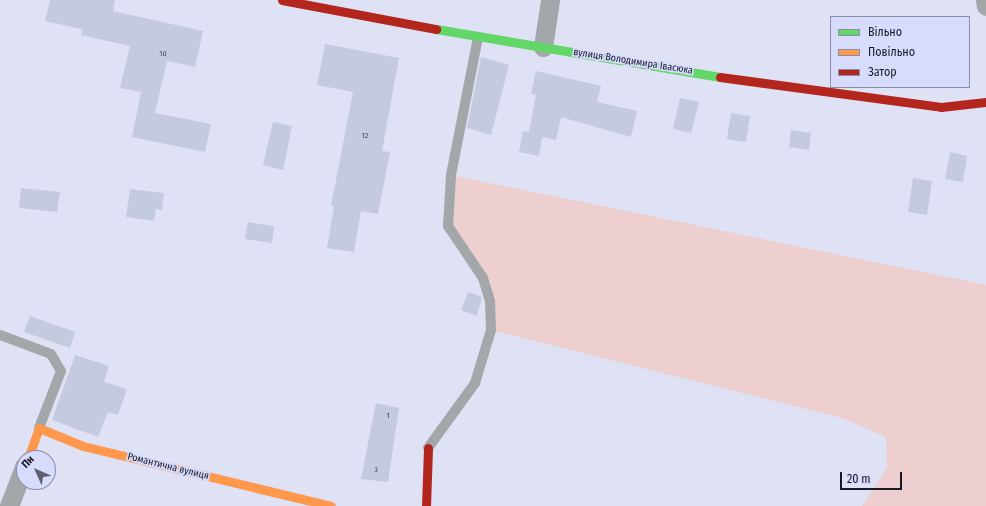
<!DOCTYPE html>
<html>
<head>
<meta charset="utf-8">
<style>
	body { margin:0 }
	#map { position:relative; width:986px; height:506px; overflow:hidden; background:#dfe1f4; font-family:"Fira Sans Condensed",sans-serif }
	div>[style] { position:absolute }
	.green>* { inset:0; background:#eccfce }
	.building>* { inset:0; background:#c4cbdf }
	.lane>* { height:10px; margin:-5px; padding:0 5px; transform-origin:5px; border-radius:5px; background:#a3a7aa }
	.street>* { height:19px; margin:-9.5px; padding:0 9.5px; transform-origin:9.5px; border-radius:9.5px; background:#a3a7aa }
	.fast>* { height:9px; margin:-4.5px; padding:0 4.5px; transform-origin:4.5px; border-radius:4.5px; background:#63d668 }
	.slow>* { height:9px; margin:-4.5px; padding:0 4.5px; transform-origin:4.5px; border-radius:4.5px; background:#ff974d }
	.jam>* { height:9px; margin:-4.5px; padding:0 4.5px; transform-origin:4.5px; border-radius:4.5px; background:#b3261e }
	span { translate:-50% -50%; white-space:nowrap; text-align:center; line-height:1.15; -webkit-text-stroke:3.5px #d7dbfc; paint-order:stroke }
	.number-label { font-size:8px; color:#444757 }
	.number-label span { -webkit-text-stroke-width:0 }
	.street-label { font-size:10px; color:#181a28 }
	.legend { position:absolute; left:830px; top:16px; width:140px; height:72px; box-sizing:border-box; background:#d7dbfc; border:1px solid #8b8ea7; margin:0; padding:5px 7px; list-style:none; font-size:12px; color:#181a28 }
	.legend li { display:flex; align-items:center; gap:8px; height:20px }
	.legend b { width:20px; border:1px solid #8b8ea7 }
	.north { position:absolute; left:16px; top:450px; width:40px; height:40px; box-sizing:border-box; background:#d7dbfc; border:1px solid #8b8ea7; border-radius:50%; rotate:315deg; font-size:11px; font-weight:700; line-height:16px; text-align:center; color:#181a28 }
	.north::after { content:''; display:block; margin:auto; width:14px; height:18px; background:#5e606f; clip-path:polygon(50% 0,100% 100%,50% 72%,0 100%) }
	.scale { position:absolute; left:840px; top:472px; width:62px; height:18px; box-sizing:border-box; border:2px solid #181a28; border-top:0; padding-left:5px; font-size:12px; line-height:14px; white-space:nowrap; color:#181a28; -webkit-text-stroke:3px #d7dbfc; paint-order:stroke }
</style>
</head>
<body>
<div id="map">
	<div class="green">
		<div style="clip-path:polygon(451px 175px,986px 285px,986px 506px,862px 506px,887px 468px,886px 437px,842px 418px,491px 330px,483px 278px,451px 235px)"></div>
	</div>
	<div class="building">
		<div style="clip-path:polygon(50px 0,115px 0,113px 11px,203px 31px,195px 67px,167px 61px,155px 113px,211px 124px,205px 152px,132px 137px,141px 92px,120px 88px,130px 46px,81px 35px,82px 29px,45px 21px)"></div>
		<div style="clip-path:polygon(325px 44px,399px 58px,382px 151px,390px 152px,378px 214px,361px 211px,354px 252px,327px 248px,334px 206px,331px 206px,353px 92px,317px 85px)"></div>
		<div style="clip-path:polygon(481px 57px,509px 65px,491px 135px,467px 128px)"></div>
		<div style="clip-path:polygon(536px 71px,601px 86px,597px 102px,637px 111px,631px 137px,561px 117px,556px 140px,542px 137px,539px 156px,519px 152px,523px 131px,529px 132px,536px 95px,531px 94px)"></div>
		<div style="clip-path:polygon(680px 98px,699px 102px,691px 133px,673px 129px)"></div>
		<div style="clip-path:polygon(731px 113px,750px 116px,746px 142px,727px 139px)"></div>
		<div style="clip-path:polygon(273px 122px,292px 126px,283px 170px,263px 165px)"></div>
		<div style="clip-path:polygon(791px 130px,811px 133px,809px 150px,789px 147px)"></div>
		<div style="clip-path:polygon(950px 152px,967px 156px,963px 182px,945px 179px)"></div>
		<div style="clip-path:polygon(913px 178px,932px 181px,927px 215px,908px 212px)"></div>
		<div style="clip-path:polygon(21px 188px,60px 192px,57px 212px,19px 208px)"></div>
		<div style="clip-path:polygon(130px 189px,164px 193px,162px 210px,156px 209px,154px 221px,126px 217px)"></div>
		<div style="clip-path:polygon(248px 222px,274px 226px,272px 243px,245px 239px)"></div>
		<div style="clip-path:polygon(468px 292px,482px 297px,477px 316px,461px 310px)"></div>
		<div style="clip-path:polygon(30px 316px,75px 332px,70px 348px,24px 332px)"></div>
		<div style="clip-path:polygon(75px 355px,109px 366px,104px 382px,127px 389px,118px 415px,108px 412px,98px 437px,52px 420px)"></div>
		<div style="clip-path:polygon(376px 403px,399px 408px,388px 482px,361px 479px)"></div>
	</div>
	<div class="lane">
		<div style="left:0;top:335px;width:54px;rotate:20.4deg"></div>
		<div style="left:51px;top:354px;width:20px;rotate:60deg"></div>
		<div style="left:61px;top:371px;width:61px;rotate:111.1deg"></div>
		<div style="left:428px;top:448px;width:80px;rotate:-54.1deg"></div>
		<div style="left:475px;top:383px;width:55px;rotate:-73.2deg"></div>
		<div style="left:491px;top:330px;width:29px;rotate:-92deg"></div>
		<div style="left:490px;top:301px;width:24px;rotate:-107deg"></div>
		<div style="left:483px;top:278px;width:63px;rotate:-123.9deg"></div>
		<div style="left:448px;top:226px;width:51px;rotate:-86.6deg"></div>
		<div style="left:451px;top:175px;width:141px;rotate:-78.9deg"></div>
	</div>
	<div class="street">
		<div style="left:985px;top:0;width:6px;rotate:81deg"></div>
		<div style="left:543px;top:47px;width:48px;rotate:-81.5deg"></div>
		<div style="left:9px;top:506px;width:42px;rotate:-69deg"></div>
	</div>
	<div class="fast">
		<div style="left:436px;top:29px;width:288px;rotate:9.6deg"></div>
	</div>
	<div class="slow">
		<div style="left:28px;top:458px;width:32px;rotate:-70deg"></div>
		<div style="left:39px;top:428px;width:48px;rotate:22.2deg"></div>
		<div style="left:83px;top:446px;width:255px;rotate:13.6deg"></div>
	</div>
	<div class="jam">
		<div style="left:282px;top:0;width:157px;rotate:10.7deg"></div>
		<div style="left:720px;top:77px;width:223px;rotate:7.7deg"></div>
		<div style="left:941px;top:107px;width:45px;rotate:-6.3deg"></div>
		<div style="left:426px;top:506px;width:58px;rotate:-88deg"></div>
	</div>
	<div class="number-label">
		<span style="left:163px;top:54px">10</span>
		<span style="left:365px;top:136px">12</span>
		<span style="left:388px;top:416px">1</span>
		<span style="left:376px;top:470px">3</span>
	</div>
	<div class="street-label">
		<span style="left:633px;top:62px;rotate:9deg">вулиця Володимира Івасюка</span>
		<span style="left:168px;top:467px;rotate:14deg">Романтична вулиця</span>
	</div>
	<ul class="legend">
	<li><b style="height:5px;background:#63d668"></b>Вільно</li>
	<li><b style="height:5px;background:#ff974d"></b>Повільно</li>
	<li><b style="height:5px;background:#b3261e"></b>Затор</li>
	</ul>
	<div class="north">Пн</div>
	<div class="scale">20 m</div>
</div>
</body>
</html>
